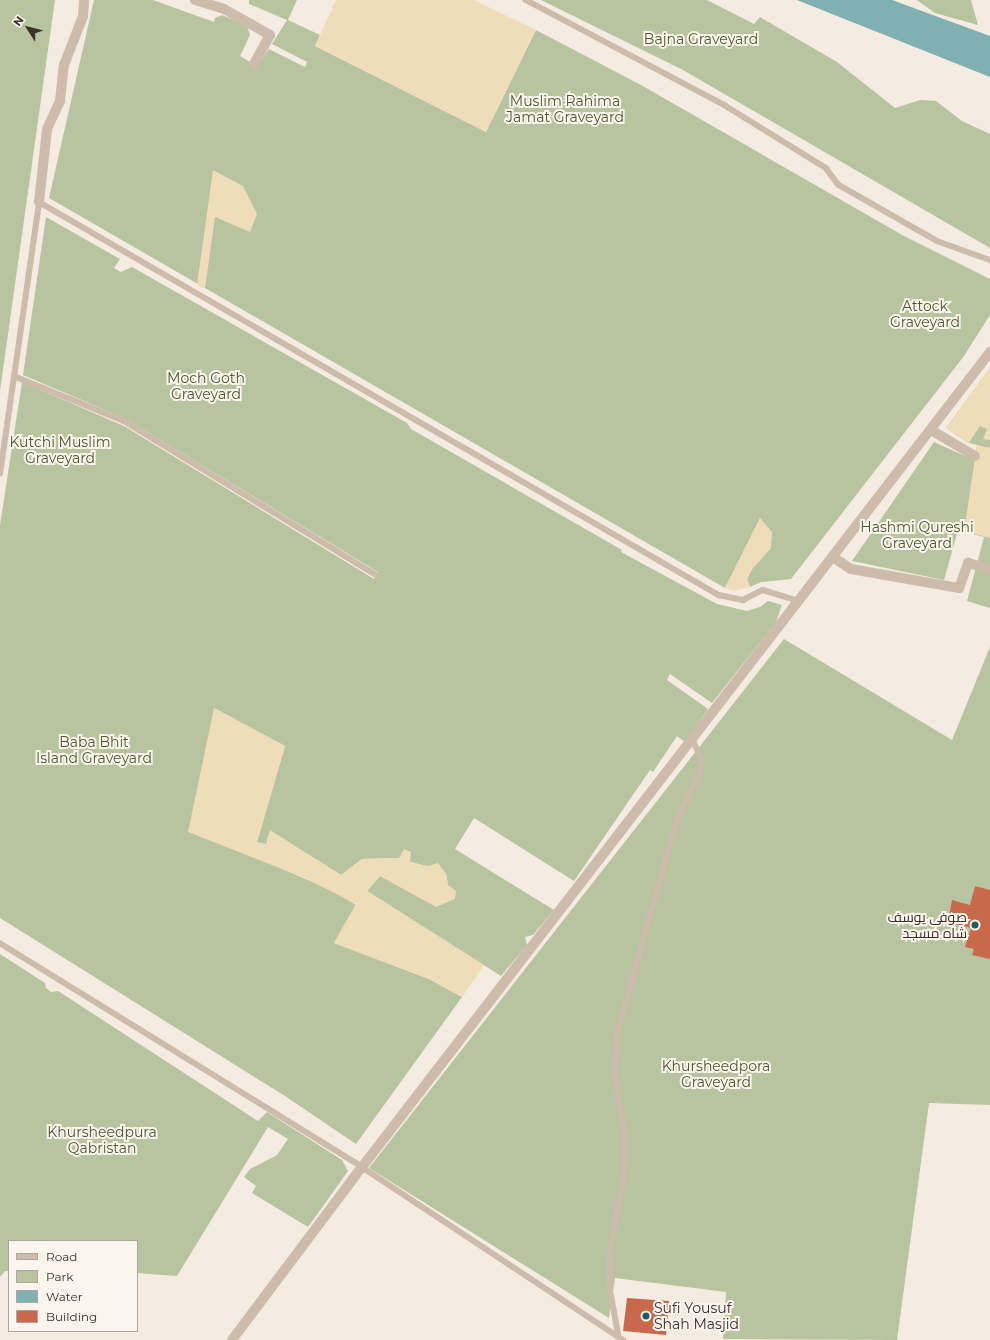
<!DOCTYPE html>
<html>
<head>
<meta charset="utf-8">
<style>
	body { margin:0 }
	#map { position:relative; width:990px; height:1340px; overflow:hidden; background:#f4ebe1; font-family:Montserrat,Cairo,sans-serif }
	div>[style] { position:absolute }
	.green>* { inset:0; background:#b8c4a0 }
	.sand>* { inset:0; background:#efdcb8 }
	.water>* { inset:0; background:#7fb0b2 }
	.building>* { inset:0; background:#c8694b }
	.service>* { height:5.5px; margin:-2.75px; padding:0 2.75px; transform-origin:2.75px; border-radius:2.75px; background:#cdbbac }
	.minor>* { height:10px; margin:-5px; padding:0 5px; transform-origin:5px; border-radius:5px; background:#cdbbac }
	.dots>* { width:11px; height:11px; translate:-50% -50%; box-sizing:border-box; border:2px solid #fbf5ee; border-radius:50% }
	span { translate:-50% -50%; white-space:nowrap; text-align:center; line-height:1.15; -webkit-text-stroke:4px #fbf5ee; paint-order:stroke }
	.park-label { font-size:14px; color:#4a5a2e }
	.poi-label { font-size:14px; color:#3b302b }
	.right { translate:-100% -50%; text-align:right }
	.left { translate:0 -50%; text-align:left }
	.legend { position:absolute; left:8px; top:1240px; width:130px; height:92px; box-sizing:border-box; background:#fbf5ee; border:1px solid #aea6a0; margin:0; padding:5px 7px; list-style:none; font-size:12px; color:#3b302b }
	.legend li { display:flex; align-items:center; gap:8px; height:20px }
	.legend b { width:20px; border:1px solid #aea6a0 }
	.north { position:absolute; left:8px; top:8px; width:40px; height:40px; -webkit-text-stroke:3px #fbf5ee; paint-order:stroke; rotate:306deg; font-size:11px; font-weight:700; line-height:16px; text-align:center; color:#3b302b }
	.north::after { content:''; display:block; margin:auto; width:14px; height:18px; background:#3b302b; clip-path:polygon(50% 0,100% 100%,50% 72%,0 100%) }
</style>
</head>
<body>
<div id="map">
	<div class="green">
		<div style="clip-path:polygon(0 0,55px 0,0 391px)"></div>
		<div style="clip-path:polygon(94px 0,153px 0,214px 22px,215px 18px,222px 15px,247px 26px,250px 35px,240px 56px,257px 66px,269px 49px,305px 67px,307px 62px,272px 44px,287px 20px,249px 4px,249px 0,297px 0,288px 20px,320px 35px,315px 46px,486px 132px,536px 30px,641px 85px,904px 236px,990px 279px,990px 315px,964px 356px,791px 579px,761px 582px,750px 587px,747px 579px,752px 569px,771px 548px,760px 518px,725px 588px,49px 198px)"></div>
		<div style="clip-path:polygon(541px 0,707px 0,754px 24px,760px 17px,837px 62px,895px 108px,920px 100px,936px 101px,962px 121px,990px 134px,990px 248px,683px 70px)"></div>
		<div style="clip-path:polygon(917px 0,971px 0,978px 25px,935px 13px)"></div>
		<div style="clip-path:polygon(46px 217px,120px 259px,114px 268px,121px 272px,132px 267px,407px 423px,411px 429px,622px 550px,621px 552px,717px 604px,747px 611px,760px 607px,768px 601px,782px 605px,776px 622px,712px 703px,670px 674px,667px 680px,708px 709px,685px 742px,677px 736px,653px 772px,650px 770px,574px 881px,474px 818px,455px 849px,554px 910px,533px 935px,525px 937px,527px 945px,501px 976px,367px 891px,380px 876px,436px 906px,448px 885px,446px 873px,399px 858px,362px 859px,341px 875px,270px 831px,266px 845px,257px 842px,285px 746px,214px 708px,262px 860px,333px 891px,356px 905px,334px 943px,429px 979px,462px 997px,356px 1144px,285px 1096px,0 918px,0 525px,22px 382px,124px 426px,374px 579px,378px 572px,124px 418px,23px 375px)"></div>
		<div style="clip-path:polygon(990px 368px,990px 608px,967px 601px,984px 537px,958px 530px,944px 580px,852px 561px,934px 442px,974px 460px,977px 445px,969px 443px,946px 428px)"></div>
		<div style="clip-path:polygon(784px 639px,952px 740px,990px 647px,990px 1105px,929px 1103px,897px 1340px,723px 1339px,726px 1292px,615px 1278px,609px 1318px,369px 1168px)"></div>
		<div style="clip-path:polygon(0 954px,45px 983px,46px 988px,51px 992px,58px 991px,258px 1121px,267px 1112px,342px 1160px,348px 1171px,308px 1227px,252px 1193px,256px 1186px,244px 1177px,250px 1169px,277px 1155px,288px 1139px,268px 1127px,177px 1276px,137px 1273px,137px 1241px,9px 1241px,9px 1271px,5px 1271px,0 1277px)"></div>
	</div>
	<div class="sand">
		<div style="clip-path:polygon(336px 0,474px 0,536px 30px,486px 132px,315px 46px)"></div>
		<div style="clip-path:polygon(213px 170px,243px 186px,257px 214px,250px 232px,215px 217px,205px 289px,197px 285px)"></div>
		<div style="clip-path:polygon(990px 368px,990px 440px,983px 439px,987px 429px,980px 426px,969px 443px,946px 428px)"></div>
		<div style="clip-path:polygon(977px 445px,990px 448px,990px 538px,964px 531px)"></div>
		<div style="clip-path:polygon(760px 518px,772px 532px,771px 548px,752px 569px,747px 579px,750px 587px,734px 591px,725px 588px)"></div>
		<div style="clip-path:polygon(214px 708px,285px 746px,257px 842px,266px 844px,270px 830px,341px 875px,362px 859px,399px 858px,404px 849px,411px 852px,410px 862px,428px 866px,438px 863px,446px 874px,448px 885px,456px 891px,455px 899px,436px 907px,380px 876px,367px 891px,484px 965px,462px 997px,429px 979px,334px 943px,356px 904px,305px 878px,188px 832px)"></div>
	</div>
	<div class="water">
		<div style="clip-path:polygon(797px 0,892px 0,990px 36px,990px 77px)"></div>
	</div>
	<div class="building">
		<div style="clip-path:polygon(975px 886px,990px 890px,990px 959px,972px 955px,974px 949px,965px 947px,971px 928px,948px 922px,952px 900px,970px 905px)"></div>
		<div style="clip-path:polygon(627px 1298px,669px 1301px,666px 1335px,623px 1331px)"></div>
	</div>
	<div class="service">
		<div style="left:526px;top:0;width:226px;rotate:27.9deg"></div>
		<div style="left:726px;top:106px;width:118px;rotate:31.8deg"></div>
		<div style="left:826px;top:168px;width:21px;rotate:53deg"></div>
		<div style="left:839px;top:185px;width:113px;rotate:29.7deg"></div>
		<div style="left:937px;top:241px;width:56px;rotate:19.7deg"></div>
		<div style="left:14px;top:376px;width:119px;rotate:22.2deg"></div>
		<div style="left:124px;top:421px;width:295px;rotate:31.4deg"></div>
		<div style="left:0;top:474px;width:275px;rotate:-81.8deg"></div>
		<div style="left:39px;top:202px;width:785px;rotate:30.03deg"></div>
		<div style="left:719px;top:595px;width:25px;rotate:12deg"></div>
		<div style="left:743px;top:600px;width:22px;rotate:-27deg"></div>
		<div style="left:763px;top:590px;width:38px;rotate:17deg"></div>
		<div style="left:0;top:943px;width:426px;rotate:31.7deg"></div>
		<div style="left:362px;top:1167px;width:313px;rotate:33.5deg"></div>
		<div style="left:618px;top:1334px;width:44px;rotate:-100.5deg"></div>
		<div style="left:610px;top:1291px;width:41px;rotate:-90deg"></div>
		<div style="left:610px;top:1250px;width:73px;rotate:-79deg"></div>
		<div style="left:624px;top:1178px;width:39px;rotate:-89deg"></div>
		<div style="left:625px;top:1139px;width:66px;rotate:-98.7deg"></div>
		<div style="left:615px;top:1074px;width:40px;rotate:-87.1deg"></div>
		<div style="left:617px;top:1034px;width:223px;rotate:-74.4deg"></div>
		<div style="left:677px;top:819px;width:51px;rotate:-62.9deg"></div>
		<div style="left:700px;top:774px;width:15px;rotate:-86deg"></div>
		<div style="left:701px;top:759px;width:22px;rotate:-114deg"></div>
	</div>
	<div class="minor">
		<div style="left:195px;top:0;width:30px;rotate:17deg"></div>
		<div style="left:224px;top:9px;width:53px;rotate:29.5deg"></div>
		<div style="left:270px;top:35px;width:33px;rotate:119deg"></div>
		<div style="left:39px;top:202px;width:73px;rotate:-83.7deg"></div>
		<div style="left:47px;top:129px;width:31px;rotate:-65deg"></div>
		<div style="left:60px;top:101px;width:36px;rotate:-84deg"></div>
		<div style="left:64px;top:65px;width:53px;rotate:-68.8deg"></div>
		<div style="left:83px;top:16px;width:16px;rotate:-86deg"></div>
		<div style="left:931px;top:430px;width:51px;rotate:30.6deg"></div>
		<div style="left:833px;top:557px;width:22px;rotate:34deg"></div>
		<div style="left:851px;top:569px;width:110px;rotate:10deg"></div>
		<div style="left:959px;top:588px;width:27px;rotate:-70deg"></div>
		<div style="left:968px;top:563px;width:23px;rotate:15deg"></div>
		<div style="left:232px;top:1340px;width:216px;rotate:-53.1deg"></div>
		<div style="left:362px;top:1167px;width:1029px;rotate:-52.38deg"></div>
	</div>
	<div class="dots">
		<div style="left:975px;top:925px;background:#1f5a5e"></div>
		<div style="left:646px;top:1316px;background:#1f5a5e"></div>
	</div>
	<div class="park-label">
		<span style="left:701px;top:39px">Bajna Graveyard</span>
		<span style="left:565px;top:109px">Muslim Rahima<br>Jamat Graveyard</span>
		<span style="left:925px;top:314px">Attock<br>Graveyard</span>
		<span style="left:206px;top:386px">Moch Goth<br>Graveyard</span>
		<span style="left:60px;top:450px">Kutchi Muslim<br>Graveyard</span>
		<span style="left:917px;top:535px">Hashmi Qureshi<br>Graveyard</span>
		<span style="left:94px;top:750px">Baba Bhit<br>Island Graveyard</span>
		<span style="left:716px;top:1074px">Khursheedpora<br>Graveyard</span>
		<span style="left:102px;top:1140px">Khursheedpura<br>Qabristan</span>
	</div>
	<div class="poi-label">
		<span class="right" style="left:967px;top:925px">صوفی یوسف<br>شاہ مسجد</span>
		<span class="left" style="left:654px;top:1316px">Sufi Yousuf<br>Shah Masjid</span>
	</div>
	<ul class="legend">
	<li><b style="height:5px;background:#cdbbac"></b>Road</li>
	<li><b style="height:11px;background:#b8c4a0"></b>Park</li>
	<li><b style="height:11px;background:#7fb0b2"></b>Water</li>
	<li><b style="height:11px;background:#c8694b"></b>Building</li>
	</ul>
	<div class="north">N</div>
</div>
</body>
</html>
